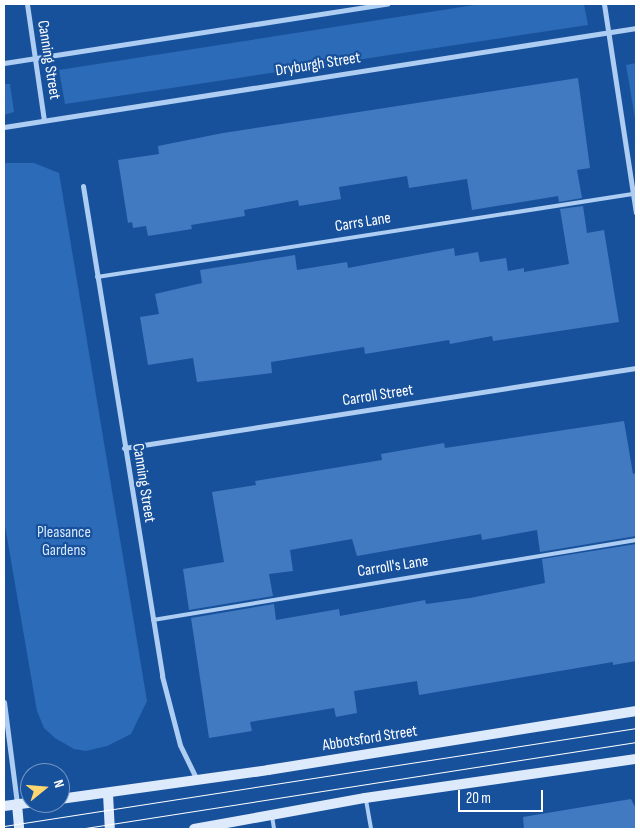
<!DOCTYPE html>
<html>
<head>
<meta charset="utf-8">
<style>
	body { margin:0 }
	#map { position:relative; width:640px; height:833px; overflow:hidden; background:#18519b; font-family:"Sofia Sans Condensed",sans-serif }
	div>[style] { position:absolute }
	.green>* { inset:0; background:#2c6bb8 }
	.building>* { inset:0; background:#417ac1 }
	.lane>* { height:4px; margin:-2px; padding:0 2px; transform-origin:2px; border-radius:2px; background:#aecdf2 }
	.street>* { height:5px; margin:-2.5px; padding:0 2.5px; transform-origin:2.5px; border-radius:2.5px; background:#aecdf2 }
	.secondary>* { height:10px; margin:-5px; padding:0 5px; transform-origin:5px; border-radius:5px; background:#ddeafc }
	.tram>* { height:1px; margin:-0.5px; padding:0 0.5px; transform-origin:0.5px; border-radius:0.5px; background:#fff }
	span { translate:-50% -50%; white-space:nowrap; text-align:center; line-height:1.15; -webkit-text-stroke:4.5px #18519b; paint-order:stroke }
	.street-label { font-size:16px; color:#fff }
	.park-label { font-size:16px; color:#d6e7fc }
	.frame { position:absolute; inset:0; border:5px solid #fff; pointer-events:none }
	.north { position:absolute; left:20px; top:763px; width:50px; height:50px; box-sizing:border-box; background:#18519b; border:1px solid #7497c3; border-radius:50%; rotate:73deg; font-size:14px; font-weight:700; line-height:20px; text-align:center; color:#fff }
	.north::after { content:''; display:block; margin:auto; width:18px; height:22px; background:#ffd66f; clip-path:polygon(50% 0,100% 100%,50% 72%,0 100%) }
	.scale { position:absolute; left:458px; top:790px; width:85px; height:22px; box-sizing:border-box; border:2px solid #fff; border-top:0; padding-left:6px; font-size:15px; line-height:18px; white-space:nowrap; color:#fff; -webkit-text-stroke:4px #18519b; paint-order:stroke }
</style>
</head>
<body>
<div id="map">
	<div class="green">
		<div style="clip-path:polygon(481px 4px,584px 4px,588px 25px,65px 104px,59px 70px)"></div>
		<div style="clip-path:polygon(636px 63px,636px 124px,626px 65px)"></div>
		<div style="clip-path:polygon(4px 84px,10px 84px,14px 112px,4px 115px)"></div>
		<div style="clip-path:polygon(4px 163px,34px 163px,59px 173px,147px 701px,131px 734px,107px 746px,86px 751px,74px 749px,55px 738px,44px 728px,37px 711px,4px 520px)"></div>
	</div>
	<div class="building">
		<div style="clip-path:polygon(578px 78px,590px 168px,577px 170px,582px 198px,559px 202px,558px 196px,472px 210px,467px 179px,409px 188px,407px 176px,339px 187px,341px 199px,299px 206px,298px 200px,244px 210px,245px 216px,191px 225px,192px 229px,148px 236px,146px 226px,133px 228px,132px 222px,128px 223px,118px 160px,159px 154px,158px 146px,223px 133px)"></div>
		<div style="clip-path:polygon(583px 206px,587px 233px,604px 230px,619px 322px,493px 341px,492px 336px,450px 344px,449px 340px,365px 354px,364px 347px,271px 362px,272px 373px,197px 382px,193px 358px,148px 365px,140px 317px,159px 314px,155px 294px,202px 283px,200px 270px,295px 255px,297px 270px,347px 262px,348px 268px,454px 248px,455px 256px,478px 252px,480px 262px,506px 258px,508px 271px,524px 268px,524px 272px,569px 264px,560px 209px)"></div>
		<div style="clip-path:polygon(624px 421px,633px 474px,636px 473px,636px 536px,540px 552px,537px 530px,482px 540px,481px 534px,357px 556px,352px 539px,290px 550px,293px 571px,269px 574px,273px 596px,189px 610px,183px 569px,224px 562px,212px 492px,256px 485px,255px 481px,382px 460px,381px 454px,444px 443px,445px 448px)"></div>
		<div style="clip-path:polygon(636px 544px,636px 661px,613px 665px,613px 662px,419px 695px,417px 681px,354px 691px,357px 713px,336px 717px,334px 708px,250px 722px,252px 731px,209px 738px,191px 618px,274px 604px,276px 620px,339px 609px,340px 616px,425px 600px,426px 604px,470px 598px,545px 583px,542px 559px)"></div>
		<div style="clip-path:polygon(631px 799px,636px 809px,636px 829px,524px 829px,523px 817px)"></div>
	</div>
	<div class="lane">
		<div style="left:97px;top:277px;width:542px;rotate:-8.8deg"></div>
		<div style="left:153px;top:620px;width:490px;rotate:-9.4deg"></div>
		<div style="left:366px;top:800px;width:29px;rotate:80deg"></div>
		<div style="left:272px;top:816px;width:13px;rotate:81deg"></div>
	</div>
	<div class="street">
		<div style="left:27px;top:4px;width:117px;rotate:81.7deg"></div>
		<div style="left:604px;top:4px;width:211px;rotate:81.3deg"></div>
		<div style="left:4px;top:63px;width:388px;rotate:-8.8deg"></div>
		<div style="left:4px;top:127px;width:640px;rotate:-8.9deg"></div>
		<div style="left:83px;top:186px;width:496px;rotate:80.8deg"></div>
		<div style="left:162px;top:676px;width:71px;rotate:75.4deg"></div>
		<div style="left:180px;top:745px;width:39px;rotate:64deg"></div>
		<div style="left:124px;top:448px;width:518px;rotate:-8.88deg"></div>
		<div style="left:4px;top:702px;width:103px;rotate:82.7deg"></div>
	</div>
	<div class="secondary">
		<div style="left:108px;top:794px;width:35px;rotate:87deg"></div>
		<div style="left:60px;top:799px;width:210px;rotate:-7.9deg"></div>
		<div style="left:268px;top:770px;width:373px;rotate:-9.1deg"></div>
		<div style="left:17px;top:804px;width:25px;rotate:85deg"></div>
		<div style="left:4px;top:806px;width:26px;rotate:-7deg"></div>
		<div style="left:194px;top:829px;width:174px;rotate:-10.3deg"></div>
		<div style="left:365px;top:798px;width:274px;rotate:-8.2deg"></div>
	</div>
	<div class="tram">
		<div style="left:4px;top:826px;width:640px;rotate:-8.81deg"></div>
		<div style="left:79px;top:829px;width:564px;rotate:-8.88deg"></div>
	</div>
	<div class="street-label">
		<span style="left:48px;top:60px;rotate:81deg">Canning Street</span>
		<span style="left:318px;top:65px;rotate:-9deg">Dryburgh Street</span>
		<span style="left:363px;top:223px;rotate:-9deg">Carrs Lane</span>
		<span style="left:378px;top:396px;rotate:-9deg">Carroll Street</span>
		<span style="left:143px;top:483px;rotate:81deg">Canning Street</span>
		<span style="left:393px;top:567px;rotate:-9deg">Carroll's Lane</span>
		<span style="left:370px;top:739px;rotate:-9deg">Abbotsford Street</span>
	</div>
	<div class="park-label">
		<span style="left:64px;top:542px">Pleasance<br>Gardens</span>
	</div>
	<div class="frame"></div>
	<div class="north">N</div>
	<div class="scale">20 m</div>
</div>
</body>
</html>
